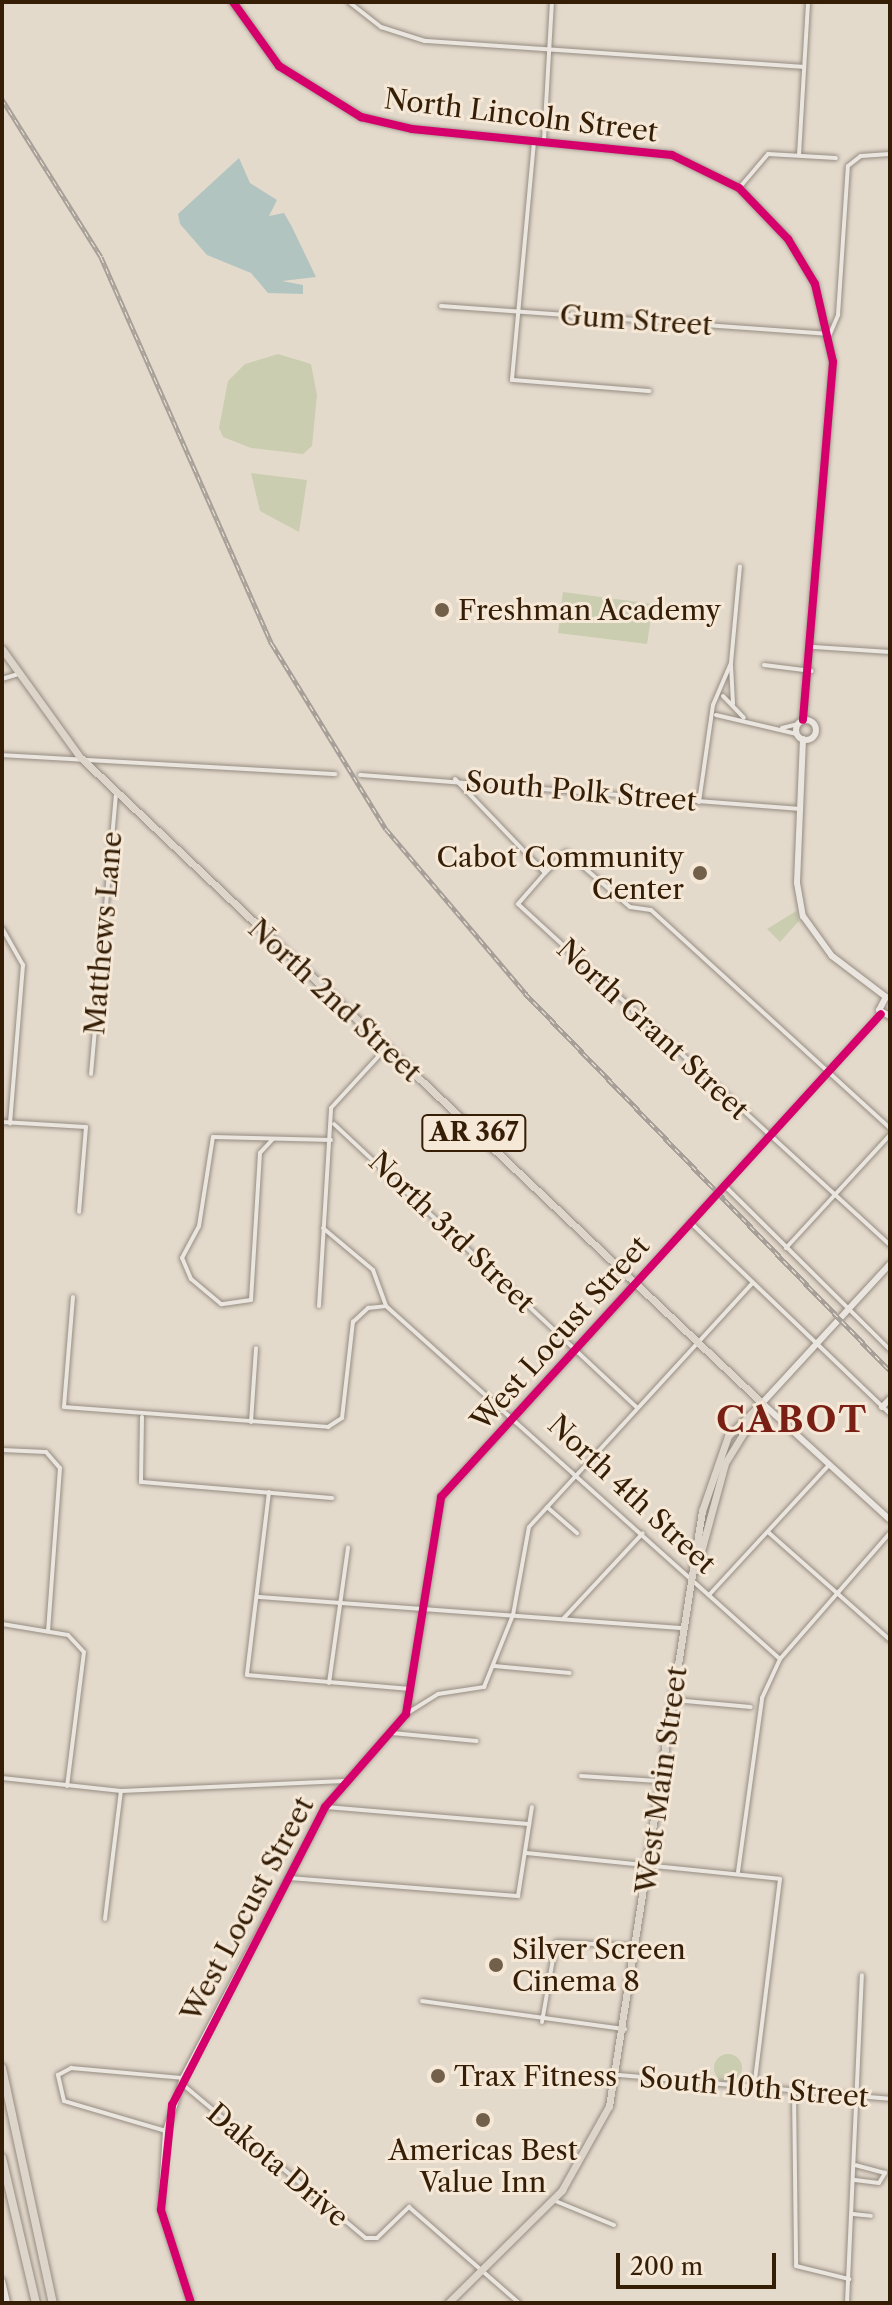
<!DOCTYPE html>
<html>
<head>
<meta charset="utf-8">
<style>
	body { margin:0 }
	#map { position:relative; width:892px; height:2305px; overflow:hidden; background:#e4dacc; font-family:"Libre Caslon Text",serif }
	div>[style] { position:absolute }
	.green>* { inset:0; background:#cacdaf }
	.round { border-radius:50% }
	.water>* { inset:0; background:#b2c4c0 }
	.roads { filter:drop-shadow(0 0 2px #958c81) drop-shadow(0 0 2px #958c81) }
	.street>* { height:4px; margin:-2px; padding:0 2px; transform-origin:2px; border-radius:2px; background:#eae5de }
	.secondary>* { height:6px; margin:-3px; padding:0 3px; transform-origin:3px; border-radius:3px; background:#eae5de }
	.secondary>.ring { margin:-3px; padding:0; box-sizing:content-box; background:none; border:6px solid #eae5de; border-radius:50% }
	.primary>* { height:7px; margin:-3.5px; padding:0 3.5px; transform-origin:3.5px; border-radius:3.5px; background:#ddd5c9 }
	.highway>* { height:8px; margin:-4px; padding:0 4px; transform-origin:4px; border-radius:4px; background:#ddd5c9 }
	.rail>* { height:5px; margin-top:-2.5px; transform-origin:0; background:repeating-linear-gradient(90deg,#f5e8d7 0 6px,#a7a098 0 12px); box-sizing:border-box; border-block:2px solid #a7a098 }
	.cycleway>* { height:8px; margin:-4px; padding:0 4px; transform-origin:4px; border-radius:4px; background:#d6006c }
	.dots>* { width:22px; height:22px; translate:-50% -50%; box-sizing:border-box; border:4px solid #f5e8d7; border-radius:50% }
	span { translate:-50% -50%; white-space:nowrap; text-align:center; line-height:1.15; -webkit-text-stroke:6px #f5e8d7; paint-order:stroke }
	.shield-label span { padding:2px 6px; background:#f5e8d7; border:2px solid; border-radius:6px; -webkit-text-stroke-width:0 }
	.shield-label { font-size:26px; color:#351e05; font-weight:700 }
	.street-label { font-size:28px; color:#351e05 }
	.poi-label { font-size:28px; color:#351e05 }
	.left { translate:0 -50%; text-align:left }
	.right { translate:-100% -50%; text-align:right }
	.district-label { font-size:36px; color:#7a1f14; font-weight:700; letter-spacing:2px }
	.frame { position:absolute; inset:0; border:4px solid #351e05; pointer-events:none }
	.scale { position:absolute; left:616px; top:2253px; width:160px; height:36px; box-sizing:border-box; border:4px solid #351e05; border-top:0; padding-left:10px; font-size:24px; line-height:28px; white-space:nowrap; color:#351e05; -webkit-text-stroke:6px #f5e8d7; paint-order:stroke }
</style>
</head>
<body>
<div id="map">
	<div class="green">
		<div style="clip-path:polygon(278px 354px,311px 364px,317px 395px,312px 446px,303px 454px,251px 448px,223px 437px,219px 428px,228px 381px,245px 364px)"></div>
		<div style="clip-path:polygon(251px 473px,307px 480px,299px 532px,260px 511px)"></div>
		<div style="clip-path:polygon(563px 592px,653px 604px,647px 644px,558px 633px)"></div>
		<div style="clip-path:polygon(796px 911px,799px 921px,780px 942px,767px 929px)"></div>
		<div class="round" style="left:714px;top:2054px;width:28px;height:28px"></div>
	</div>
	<div class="water">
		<div style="clip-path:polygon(239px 158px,250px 183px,277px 200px,269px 216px,284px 213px,292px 227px,316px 277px,282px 281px,303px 285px,303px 294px,268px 293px,251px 273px,207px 255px,180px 224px,178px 214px)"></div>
	</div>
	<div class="roads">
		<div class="street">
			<div style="left:349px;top:2px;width:41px;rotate:38deg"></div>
			<div style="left:381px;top:27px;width:46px;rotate:17.7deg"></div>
			<div style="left:425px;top:41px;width:379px;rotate:3.9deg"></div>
			<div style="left:544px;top:140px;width:138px;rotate:-86.7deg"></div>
			<div style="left:534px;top:142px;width:239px;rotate:95.3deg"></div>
			<div style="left:512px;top:380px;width:138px;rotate:4.6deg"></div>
			<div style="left:799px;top:155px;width:153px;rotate:-86.6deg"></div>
			<div style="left:740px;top:187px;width:43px;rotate:-49.7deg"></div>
			<div style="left:768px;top:154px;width:68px;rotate:3.4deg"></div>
			<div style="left:441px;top:306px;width:390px;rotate:4.1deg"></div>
			<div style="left:830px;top:334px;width:21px;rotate:-67deg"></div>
			<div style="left:838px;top:315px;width:149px;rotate:-86.2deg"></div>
			<div style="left:848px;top:166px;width:16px;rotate:-38deg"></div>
			<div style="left:861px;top:156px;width:29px;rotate:-4deg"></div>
			<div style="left:814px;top:647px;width:76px;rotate:3.8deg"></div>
			<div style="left:731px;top:665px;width:39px;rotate:87deg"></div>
			<div style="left:764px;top:665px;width:48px;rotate:7.1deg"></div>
			<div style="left:2px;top:679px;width:17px;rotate:-17deg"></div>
			<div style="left:723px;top:696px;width:30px;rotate:46deg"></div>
			<div style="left:716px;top:715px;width:83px;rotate:13.2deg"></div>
			<div style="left:782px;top:728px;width:16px;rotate:-14deg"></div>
			<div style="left:2px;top:755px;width:334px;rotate:3.3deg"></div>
			<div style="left:360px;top:775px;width:440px;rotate:4.4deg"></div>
			<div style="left:455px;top:779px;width:130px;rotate:46.2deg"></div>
			<div style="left:545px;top:873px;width:30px;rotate:-45deg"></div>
			<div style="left:566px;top:852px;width:84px;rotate:40.7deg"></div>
			<div style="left:630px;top:907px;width:21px;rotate:8deg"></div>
			<div style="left:651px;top:910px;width:323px;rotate:42.4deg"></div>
			<div style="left:699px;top:802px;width:98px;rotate:-81.8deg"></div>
			<div style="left:713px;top:705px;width:46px;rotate:-66.8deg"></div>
			<div style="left:731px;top:663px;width:97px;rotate:-84.7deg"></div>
			<div style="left:545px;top:873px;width:41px;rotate:131.1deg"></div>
			<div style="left:518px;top:904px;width:505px;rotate:42.51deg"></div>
			<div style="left:2px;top:928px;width:43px;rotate:60.4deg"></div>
			<div style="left:23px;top:965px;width:159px;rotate:94.7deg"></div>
			<div style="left:91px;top:1074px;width:283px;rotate:-84.9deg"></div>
			<div style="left:2px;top:1122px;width:84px;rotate:3.4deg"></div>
			<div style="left:86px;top:1127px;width:85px;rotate:94.7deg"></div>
			<div style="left:334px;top:1124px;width:415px;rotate:43.1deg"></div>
			<div style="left:273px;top:1139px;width:19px;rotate:133deg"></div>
			<div style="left:260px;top:1153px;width:147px;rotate:93.5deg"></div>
			<div style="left:251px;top:1300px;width:30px;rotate:172deg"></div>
			<div style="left:221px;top:1304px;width:39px;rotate:-140deg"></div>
			<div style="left:191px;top:1279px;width:23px;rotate:-113deg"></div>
			<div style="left:182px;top:1258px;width:36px;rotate:-62deg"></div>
			<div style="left:199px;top:1226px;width:90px;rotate:-81.1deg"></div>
			<div style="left:213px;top:1137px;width:118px;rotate:1.5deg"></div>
			<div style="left:724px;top:1185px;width:234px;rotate:44.8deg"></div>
			<div style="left:690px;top:1222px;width:277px;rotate:43.8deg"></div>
			<div style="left:323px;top:1228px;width:65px;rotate:40deg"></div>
			<div style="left:373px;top:1270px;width:38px;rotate:70deg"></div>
			<div style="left:386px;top:1306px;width:529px;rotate:41.86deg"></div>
			<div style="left:780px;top:1659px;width:167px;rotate:-48.9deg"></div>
			<div style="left:786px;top:1248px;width:154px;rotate:-47.4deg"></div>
			<div style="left:635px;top:1283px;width:365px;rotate:-47.6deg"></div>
			<div style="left:73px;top:1297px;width:110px;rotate:94.7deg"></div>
			<div style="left:64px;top:1407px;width:265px;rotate:4.3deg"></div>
			<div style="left:328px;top:1427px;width:17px;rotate:-33deg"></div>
			<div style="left:342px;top:1418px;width:97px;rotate:-83.5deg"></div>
			<div style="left:353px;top:1322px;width:21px;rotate:-43deg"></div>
			<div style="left:368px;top:1308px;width:18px;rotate:-6deg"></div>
			<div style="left:319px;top:1306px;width:198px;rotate:-86.5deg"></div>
			<div style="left:331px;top:1108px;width:81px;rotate:-47.5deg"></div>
			<div style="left:142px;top:1417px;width:65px;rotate:90.9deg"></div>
			<div style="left:141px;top:1482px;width:192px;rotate:4.8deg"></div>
			<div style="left:251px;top:1422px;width:74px;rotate:-86.1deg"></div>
			<div style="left:2px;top:1450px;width:44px;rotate:2.6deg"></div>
			<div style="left:46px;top:1452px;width:21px;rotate:49deg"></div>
			<div style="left:60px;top:1468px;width:164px;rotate:94.2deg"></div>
			<div style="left:269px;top:1492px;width:184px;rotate:96.9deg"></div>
			<div style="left:247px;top:1675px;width:164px;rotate:4.9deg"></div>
			<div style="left:547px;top:1507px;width:40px;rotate:41deg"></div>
			<div style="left:768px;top:1532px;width:163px;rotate:41.5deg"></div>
			<div style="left:709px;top:1595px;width:177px;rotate:-47.3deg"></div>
			<div style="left:258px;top:1597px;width:425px;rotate:4.2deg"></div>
			<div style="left:563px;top:1619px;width:117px;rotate:-47.1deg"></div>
			<div style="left:2px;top:1624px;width:67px;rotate:9.5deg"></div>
			<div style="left:68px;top:1635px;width:23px;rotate:47deg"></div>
			<div style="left:84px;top:1652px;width:135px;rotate:97.2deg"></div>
			<div style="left:494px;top:1666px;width:76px;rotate:5.3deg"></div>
			<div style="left:329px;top:1683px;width:137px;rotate:-82deg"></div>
			<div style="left:674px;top:1700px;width:77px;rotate:5.2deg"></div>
			<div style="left:406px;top:1714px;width:38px;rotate:-32deg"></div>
			<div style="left:438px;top:1694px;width:47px;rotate:-8.7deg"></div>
			<div style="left:484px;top:1687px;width:78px;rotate:-68.1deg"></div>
			<div style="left:513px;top:1615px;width:89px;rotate:-79.7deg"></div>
			<div style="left:529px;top:1527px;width:330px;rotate:-47.5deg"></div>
			<div style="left:392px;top:1733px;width:85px;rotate:5.4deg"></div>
			<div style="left:581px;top:1776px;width:77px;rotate:3.7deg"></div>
			<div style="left:2px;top:1778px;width:120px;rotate:6.2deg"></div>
			<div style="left:121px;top:1791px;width:223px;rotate:-2.6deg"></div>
			<div style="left:325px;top:1807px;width:205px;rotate:4.8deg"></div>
			<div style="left:526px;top:1853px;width:255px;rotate:5.8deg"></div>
			<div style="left:780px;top:1879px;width:210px;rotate:97.1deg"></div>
			<div style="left:738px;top:1872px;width:176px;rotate:-82.1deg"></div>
			<div style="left:762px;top:1698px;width:43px;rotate:-65.2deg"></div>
			<div style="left:288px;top:1878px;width:231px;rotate:4.5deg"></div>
			<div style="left:518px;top:1896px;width:90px;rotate:-81.1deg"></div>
			<div style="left:105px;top:1919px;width:129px;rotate:-82.9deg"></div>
			<div style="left:422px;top:2001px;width:205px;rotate:7.9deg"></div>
			<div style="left:542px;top:2022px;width:81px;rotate:-80.1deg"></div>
			<div style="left:556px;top:1942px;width:76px;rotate:3deg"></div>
			<div style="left:618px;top:2075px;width:273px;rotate:5deg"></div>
			<div style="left:181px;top:2083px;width:241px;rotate:40deg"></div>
			<div style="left:366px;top:2238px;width:11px"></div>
			<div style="left:377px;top:2238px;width:45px;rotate:-44.1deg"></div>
			<div style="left:409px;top:2207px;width:146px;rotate:41.1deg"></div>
			<div style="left:794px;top:2091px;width:175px;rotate:89.3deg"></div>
			<div style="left:796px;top:2266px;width:55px;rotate:13.8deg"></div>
			<div style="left:166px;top:2131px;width:106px;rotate:-163.6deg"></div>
			<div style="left:64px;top:2101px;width:27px;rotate:-103deg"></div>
			<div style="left:58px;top:2075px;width:15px;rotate:-28deg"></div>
			<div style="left:71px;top:2068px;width:111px;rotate:5.1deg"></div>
			<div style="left:855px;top:2180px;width:24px;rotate:7deg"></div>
			<div style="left:879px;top:2183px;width:12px;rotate:-59deg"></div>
			<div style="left:885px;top:2173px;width:30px;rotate:-165deg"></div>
			<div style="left:553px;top:2200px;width:66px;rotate:22.3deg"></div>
			<div style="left:853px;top:2214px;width:18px;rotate:6deg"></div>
			<div style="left:847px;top:2303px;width:328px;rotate:-87.4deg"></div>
		</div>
		<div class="secondary">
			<div style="left:233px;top:2px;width:79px;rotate:54.3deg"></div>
			<div style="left:279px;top:66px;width:97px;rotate:31.9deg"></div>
			<div style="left:361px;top:117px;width:52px;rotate:13.2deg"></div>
			<div style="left:412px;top:129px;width:261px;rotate:5.7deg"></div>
			<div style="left:672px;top:155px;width:75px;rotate:26.2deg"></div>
			<div style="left:739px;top:188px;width:71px;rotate:46.1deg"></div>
			<div style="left:788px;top:239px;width:52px;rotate:59deg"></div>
			<div style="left:815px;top:284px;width:80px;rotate:77deg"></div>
			<div style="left:833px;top:362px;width:359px;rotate:94.8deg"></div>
			<div class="ring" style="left:796px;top:720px;width:14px;height:14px"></div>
			<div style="left:803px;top:739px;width:144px;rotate:92.4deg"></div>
			<div style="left:797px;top:883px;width:34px;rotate:80deg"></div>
			<div style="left:803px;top:916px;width:49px;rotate:54.1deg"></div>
			<div style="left:832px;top:956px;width:68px;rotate:37.2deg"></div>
			<div style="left:886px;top:997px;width:15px;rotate:118deg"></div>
			<div style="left:879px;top:1010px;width:13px;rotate:29deg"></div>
			<div style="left:890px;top:1264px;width:189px;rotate:132.6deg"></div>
			<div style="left:762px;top:1403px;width:173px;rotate:42.4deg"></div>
			<div style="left:882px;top:1407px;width:11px;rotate:-45deg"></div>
			<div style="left:2px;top:2281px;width:23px;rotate:77deg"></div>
			<div style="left:191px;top:2303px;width:98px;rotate:-107.9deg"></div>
			<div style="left:161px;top:2210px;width:79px;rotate:-86.4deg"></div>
			<div style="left:166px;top:2131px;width:56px;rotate:-72.2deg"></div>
			<div style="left:183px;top:2078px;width:306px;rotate:-62.3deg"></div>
			<div style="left:325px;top:1807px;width:123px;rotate:-48.9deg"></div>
			<div style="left:406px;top:1714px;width:220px;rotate:-80.8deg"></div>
			<div style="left:441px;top:1497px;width:287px;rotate:-47.7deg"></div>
		</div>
		<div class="primary">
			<div style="left:2px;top:649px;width:133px;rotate:54.2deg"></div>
			<div style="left:80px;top:757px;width:939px;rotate:43.45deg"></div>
			<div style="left:696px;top:1570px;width:111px;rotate:-74.8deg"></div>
			<div style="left:725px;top:1463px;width:68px;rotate:-58.2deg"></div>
			<div style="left:448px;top:2303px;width:161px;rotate:-44.7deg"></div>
			<div style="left:562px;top:2190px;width:96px;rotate:-60.8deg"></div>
			<div style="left:609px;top:2106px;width:602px;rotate:-81.12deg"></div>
			<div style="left:702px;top:1511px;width:79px;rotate:-70.9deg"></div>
			<div style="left:728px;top:1436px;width:47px;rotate:-44.1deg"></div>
		</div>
		<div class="highway">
			<div style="left:2px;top:2068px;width:240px;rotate:77.8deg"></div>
			<div style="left:2px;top:2158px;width:149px;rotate:76.8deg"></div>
		</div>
	</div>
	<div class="rail">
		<div style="left:2px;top:99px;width:186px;rotate:57.9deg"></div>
		<div style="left:101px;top:257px;width:423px;rotate:66.2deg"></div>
		<div style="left:272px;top:644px;width:217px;rotate:58.4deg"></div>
		<div style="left:386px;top:829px;width:215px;rotate:49.7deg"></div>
		<div style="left:525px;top:993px;width:525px;rotate:46deg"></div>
	</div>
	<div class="cycleway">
		<div style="left:233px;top:2px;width:79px;rotate:54.3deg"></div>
		<div style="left:279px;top:66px;width:97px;rotate:31.9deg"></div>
		<div style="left:361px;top:117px;width:52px;rotate:13.2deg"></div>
		<div style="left:412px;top:129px;width:261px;rotate:5.7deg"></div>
		<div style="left:672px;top:155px;width:75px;rotate:26.2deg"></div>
		<div style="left:739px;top:188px;width:71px;rotate:46.1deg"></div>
		<div style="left:788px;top:239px;width:52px;rotate:59deg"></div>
		<div style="left:815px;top:284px;width:80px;rotate:77deg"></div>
		<div style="left:833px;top:362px;width:359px;rotate:94.8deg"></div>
		<div style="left:191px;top:2303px;width:98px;rotate:-107.9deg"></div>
		<div style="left:161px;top:2210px;width:106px;rotate:-84deg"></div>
		<div style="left:172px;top:2105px;width:335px;rotate:-62.8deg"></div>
		<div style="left:325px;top:1807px;width:123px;rotate:-48.9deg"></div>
		<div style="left:406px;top:1714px;width:220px;rotate:-80.8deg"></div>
		<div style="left:441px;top:1497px;width:653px;rotate:-47.67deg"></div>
	</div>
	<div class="dots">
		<div style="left:442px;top:610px;background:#72604b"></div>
		<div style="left:700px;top:873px;background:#72604b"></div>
		<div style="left:496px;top:1965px;background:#72604b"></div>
		<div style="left:438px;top:2076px;background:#72604b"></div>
		<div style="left:483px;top:2120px;background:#72604b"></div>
	</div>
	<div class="shield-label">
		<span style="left:474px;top:1133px">AR 367</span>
	</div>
	<div class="street-label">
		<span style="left:521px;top:115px;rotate:7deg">North Lincoln Street</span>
		<span style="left:636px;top:320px;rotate:4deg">Gum Street</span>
		<span style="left:581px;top:791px;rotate:5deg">South Polk Street</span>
		<span style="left:103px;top:933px;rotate:-85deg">Matthews Lane</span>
		<span style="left:335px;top:1000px;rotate:43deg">North 2nd Street</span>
		<span style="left:653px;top:1029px;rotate:43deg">North Grant Street</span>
		<span style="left:452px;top:1232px;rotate:44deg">North 3rd Street</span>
		<span style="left:560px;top:1333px;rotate:-48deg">West Locust Street</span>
		<span style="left:632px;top:1494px;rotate:43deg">North 4th Street</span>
		<span style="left:661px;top:1780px;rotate:-82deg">West Main Street</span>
		<span style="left:247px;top:1909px;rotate:-62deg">West Locust Street</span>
		<span style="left:754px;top:2087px;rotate:5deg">South 10th Street</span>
		<span style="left:278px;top:2165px;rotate:40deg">Dakota Drive</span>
	</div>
	<div class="poi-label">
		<span class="left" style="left:458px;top:610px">Freshman Academy</span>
		<span class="right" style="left:684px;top:873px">Cabot Community<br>Center</span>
		<span class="left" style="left:512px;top:1965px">Silver Screen<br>Cinema 8</span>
		<span class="left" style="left:454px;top:2076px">Trax Fitness</span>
		<span style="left:483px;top:2166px">Americas Best<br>Value Inn</span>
	</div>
	<div class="district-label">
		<span style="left:792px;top:1420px">CABOT</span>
	</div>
	<div class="frame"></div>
	<div class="scale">200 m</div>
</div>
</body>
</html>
